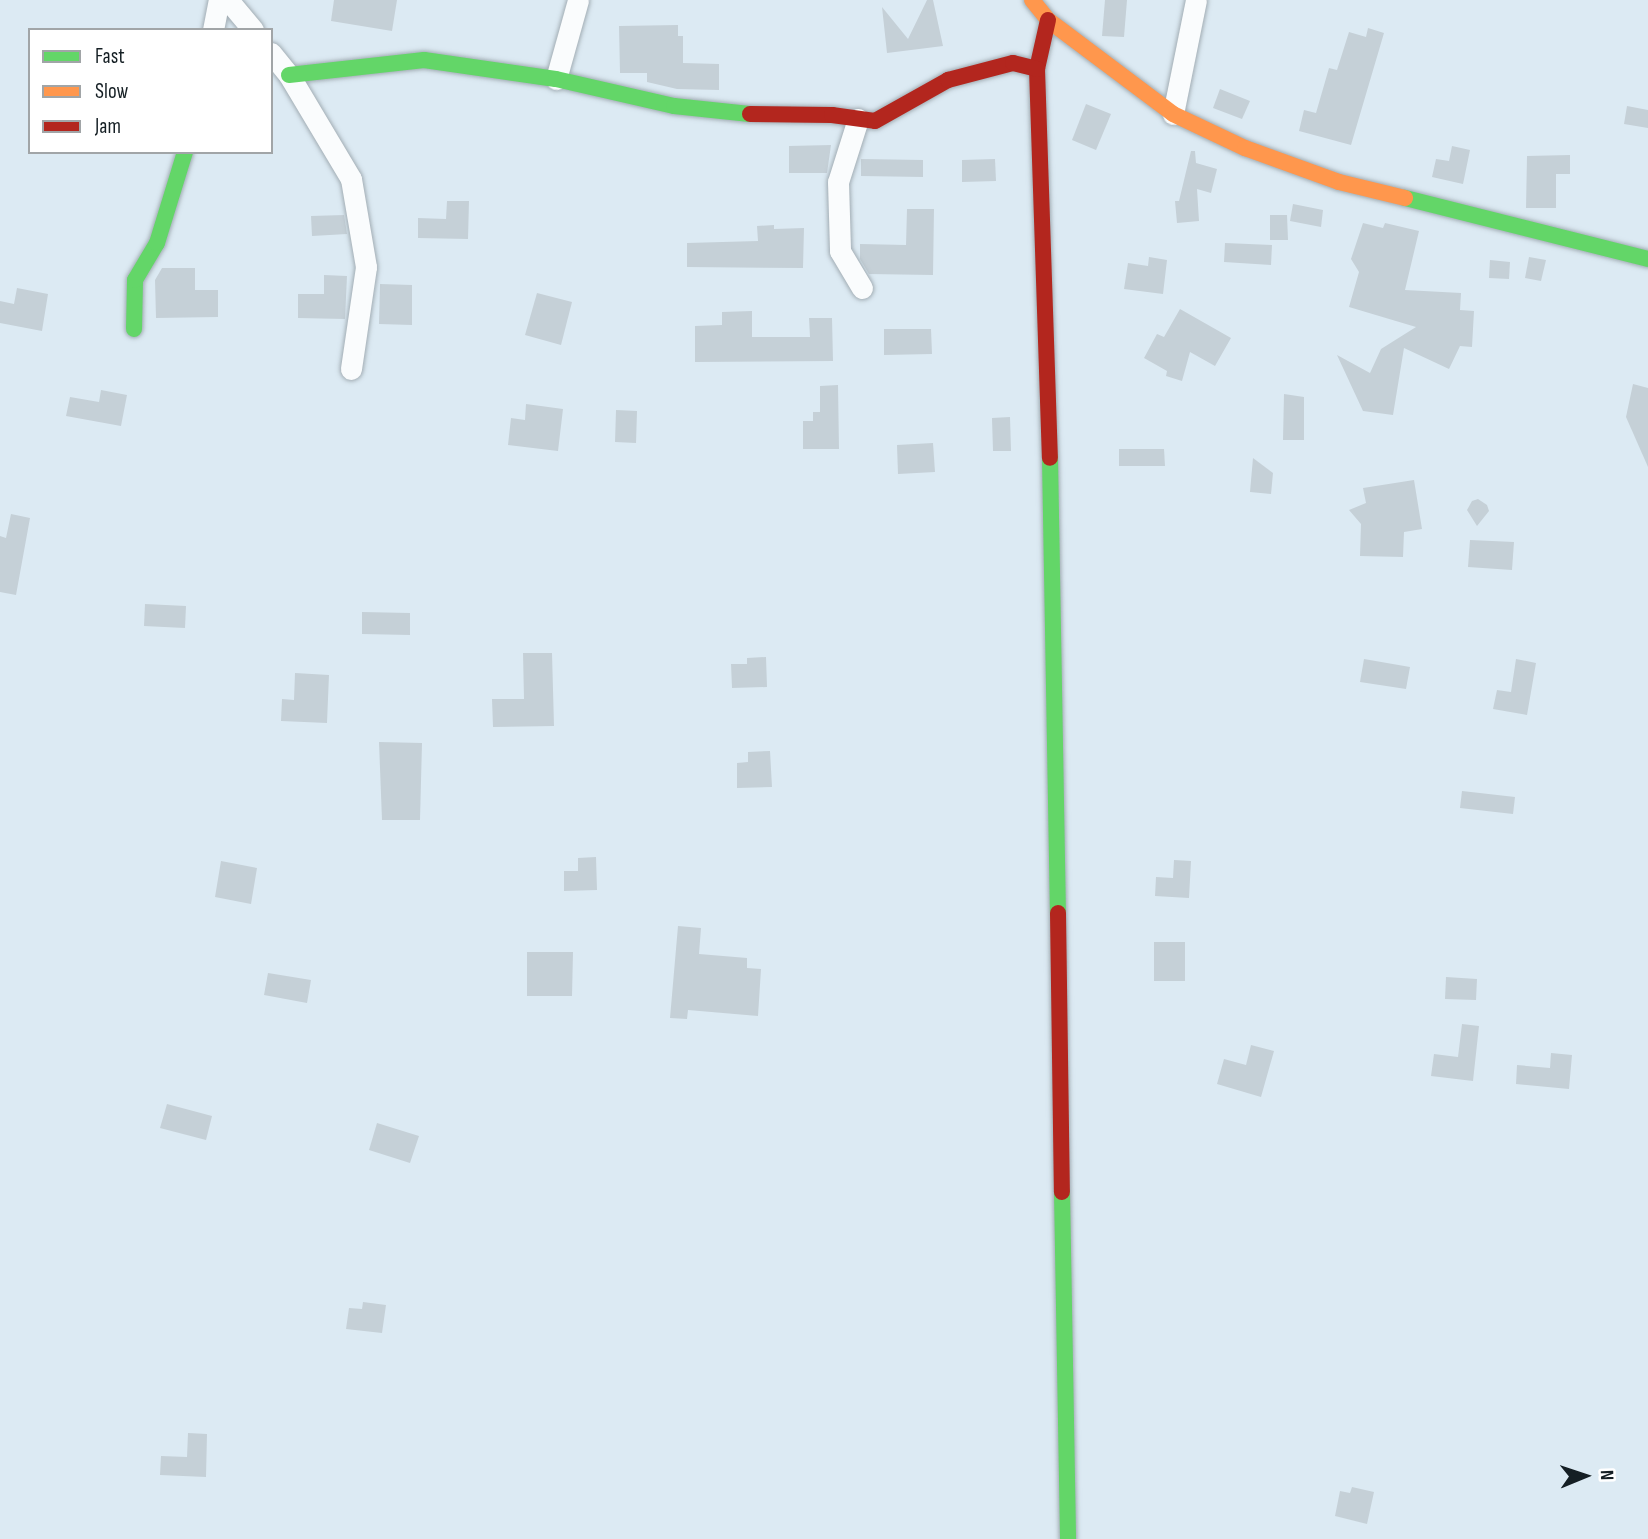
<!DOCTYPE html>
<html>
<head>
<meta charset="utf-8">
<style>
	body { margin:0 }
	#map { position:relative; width:1648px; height:1539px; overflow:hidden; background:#dceaf3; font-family:"Sofia Sans Condensed",sans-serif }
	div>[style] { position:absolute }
	.building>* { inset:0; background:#c5d0d7 }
	.roads { filter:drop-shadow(0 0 2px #a2adb4) drop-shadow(0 0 2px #a2adb4) }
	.street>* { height:21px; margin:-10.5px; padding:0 10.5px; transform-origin:10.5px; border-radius:10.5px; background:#fafcfd }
	.fast>* { height:16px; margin:-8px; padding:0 8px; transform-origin:8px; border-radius:8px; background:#63d668 }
	.slow>* { height:16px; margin:-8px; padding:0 8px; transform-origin:8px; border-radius:8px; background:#ff974d }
	.jam>* { height:16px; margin:-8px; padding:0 8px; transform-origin:8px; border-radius:8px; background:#b3261e }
	span { translate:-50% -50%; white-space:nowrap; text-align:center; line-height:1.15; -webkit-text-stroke:7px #fff; paint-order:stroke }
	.legend { position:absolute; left:28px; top:28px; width:245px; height:126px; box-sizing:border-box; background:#fff; border:2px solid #a1a5a7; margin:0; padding:9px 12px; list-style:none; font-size:21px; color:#151f24 }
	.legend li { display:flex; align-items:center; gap:14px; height:35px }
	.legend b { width:35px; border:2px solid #a1a5a7 }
	.north { position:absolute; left:1550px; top:1441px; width:70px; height:70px; -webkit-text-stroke:5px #fff; paint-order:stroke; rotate:88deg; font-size:19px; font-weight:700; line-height:28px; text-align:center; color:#151f24 }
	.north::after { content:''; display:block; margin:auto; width:24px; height:32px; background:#151f24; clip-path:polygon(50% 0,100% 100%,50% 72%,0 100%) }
</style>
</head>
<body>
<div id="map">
	<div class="building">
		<div style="clip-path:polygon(334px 0,397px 0,392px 31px,331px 21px)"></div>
		<div style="clip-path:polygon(927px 0,933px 0,943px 46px,887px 53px,882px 7px,908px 39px)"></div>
		<div style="clip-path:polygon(1105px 0,1127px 0,1124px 37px,1102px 36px)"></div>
		<div style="clip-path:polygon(678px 25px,678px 36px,683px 36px,683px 63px,719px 64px,719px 90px,677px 89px,647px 82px,647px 73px,620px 73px,619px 26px)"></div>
		<div style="clip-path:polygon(1368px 28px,1384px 33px,1351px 145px,1299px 131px,1304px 110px,1316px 113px,1329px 68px,1337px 70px,1349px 32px,1366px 37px)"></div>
		<div style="clip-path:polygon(1220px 89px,1250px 101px,1242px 119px,1213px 108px)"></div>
		<div style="clip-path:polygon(1086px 104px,1111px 114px,1096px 150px,1072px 140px)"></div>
		<div style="clip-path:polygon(1627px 106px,1648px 110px,1648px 128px,1624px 124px)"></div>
		<div style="clip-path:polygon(831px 145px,827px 173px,789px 173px,789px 146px)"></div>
		<div style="clip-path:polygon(1452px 146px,1470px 150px,1463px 184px,1432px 177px,1436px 159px,1449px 161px)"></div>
		<div style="clip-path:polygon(1191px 151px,1195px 151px,1196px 163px,1217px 169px,1211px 193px,1197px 189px,1199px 221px,1177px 223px,1175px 201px,1179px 201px)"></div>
		<div style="clip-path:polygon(1570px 155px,1570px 174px,1556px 174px,1556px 208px,1526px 208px,1527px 156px)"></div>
		<div style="clip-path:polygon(861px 159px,923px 160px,923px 177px,861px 176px)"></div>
		<div style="clip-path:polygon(995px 159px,996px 181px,962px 182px,962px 160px)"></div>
		<div style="clip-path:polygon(447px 201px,469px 201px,468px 239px,418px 238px,418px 218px,446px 219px)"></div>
		<div style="clip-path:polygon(1293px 204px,1323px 210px,1321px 227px,1290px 221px)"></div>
		<div style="clip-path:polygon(907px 209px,934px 209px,933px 275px,869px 274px,860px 259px,860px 244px,906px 245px)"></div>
		<div style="clip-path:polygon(344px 215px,347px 234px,312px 236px,311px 216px)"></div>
		<div style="clip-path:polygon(1270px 215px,1287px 215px,1288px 240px,1270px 240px)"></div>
		<div style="clip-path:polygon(1363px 223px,1383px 228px,1385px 223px,1419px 231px,1405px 290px,1461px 293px,1460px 310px,1474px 311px,1472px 347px,1460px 346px,1449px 369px,1404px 348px,1393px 415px,1363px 411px,1337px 355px,1370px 373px,1381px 349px,1416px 327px,1349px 307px,1359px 272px,1351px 259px)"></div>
		<div style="clip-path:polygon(774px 225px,774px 229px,804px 228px,803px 268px,687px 267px,687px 243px,758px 241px,757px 226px)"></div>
		<div style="clip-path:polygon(1225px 243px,1272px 245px,1271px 265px,1224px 262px)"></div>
		<div style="clip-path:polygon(1149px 257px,1167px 260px,1163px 294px,1124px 289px,1128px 263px,1148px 266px)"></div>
		<div style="clip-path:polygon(1529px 257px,1546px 260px,1541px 281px,1525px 278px)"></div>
		<div style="clip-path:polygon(1490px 260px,1510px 262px,1509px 279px,1489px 278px)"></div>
		<div style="clip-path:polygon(162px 268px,195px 268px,195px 290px,218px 290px,218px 317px,156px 318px,155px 280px)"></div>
		<div style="clip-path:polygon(324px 275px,347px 276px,345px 319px,298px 318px,298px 294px,324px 294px)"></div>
		<div style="clip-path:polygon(380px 284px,412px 285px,412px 325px,379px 324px)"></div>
		<div style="clip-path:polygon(17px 288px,48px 294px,42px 331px,0 323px,0 301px,14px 304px)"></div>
		<div style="clip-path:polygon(537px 293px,572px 302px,561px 345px,525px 335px)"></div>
		<div style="clip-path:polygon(1180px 309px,1231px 338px,1215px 366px,1190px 352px,1182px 381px,1166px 376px,1167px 371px,1144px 358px,1157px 334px,1164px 337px)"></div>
		<div style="clip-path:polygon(752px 311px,752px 337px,810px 337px,809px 318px,832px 318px,833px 361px,695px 362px,695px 326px,722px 325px,722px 312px)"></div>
		<div style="clip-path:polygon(884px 329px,931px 329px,932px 354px,884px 355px)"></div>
		<div style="clip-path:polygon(1633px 384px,1648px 388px,1648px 467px,1626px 417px)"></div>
		<div style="clip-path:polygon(838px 385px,839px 449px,803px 449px,803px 421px,813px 421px,813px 412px,820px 412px,820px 386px)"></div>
		<div style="clip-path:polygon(101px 390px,127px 395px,121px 426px,66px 416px,70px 397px,99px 402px)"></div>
		<div style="clip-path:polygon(1284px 394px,1304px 397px,1304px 440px,1283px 440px)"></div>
		<div style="clip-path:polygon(526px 404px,563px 409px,558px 451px,508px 445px,511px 418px,525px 420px)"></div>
		<div style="clip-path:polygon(616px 410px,637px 411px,636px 443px,615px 442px)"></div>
		<div style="clip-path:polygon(1010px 417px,1011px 451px,993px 451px,992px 418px)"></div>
		<div style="clip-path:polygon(933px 443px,935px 472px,898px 474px,897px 445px)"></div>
		<div style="clip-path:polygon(1119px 449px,1164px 449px,1165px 466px,1119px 466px)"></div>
		<div style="clip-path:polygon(1253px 458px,1273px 473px,1271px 494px,1250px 492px)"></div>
		<div style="clip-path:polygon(1414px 480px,1422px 529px,1404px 532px,1403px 557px,1360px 556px,1361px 524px,1349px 510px,1366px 503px,1363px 488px)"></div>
		<div style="clip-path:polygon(1478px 499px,1487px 505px,1489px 511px,1477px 526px,1467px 510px,1472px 501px)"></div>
		<div style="clip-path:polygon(11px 514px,30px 518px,16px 595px,0 592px,0 536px,6px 538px)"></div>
		<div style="clip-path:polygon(1470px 540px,1514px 542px,1512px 570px,1468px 567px)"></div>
		<div style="clip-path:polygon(145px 604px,186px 606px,185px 628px,144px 626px)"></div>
		<div style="clip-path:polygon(362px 612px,410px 613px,410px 635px,362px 634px)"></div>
		<div style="clip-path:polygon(523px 653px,552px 653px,554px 726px,493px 727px,492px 699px,524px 699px)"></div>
		<div style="clip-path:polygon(766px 657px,767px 687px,732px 688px,731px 664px,747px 664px,747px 658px)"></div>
		<div style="clip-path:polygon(1364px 659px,1410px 667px,1406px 689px,1360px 682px)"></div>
		<div style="clip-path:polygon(1516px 659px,1536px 663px,1527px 715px,1493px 709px,1497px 690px,1511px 692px)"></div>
		<div style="clip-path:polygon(295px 673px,329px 675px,327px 723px,281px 721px,282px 699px,294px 700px)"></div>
		<div style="clip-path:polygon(379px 742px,422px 743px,420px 820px,382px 820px)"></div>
		<div style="clip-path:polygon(770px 751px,772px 787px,737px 788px,737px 763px,748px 762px,748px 752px)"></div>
		<div style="clip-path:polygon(1462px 791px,1515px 797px,1513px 814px,1460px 808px)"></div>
		<div style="clip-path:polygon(596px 857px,597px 890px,564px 891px,564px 871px,578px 871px,578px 858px)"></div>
		<div style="clip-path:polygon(1174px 860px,1191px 861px,1189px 898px,1155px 896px,1156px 877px,1173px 878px)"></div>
		<div style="clip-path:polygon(221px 861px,257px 868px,251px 904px,215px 897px)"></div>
		<div style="clip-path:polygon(678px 926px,701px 928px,699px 954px,747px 958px,747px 968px,761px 969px,758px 1016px,688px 1010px,687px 1019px,670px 1018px)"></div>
		<div style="clip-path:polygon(1154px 942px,1185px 942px,1185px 981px,1154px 981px)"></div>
		<div style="clip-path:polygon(527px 952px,573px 952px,572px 996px,527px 996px)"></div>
		<div style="clip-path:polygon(268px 973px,311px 980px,307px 1003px,264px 995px)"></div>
		<div style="clip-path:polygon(1446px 977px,1477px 979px,1476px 1000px,1445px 999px)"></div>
		<div style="clip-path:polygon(1462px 1024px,1479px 1026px,1473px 1081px,1431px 1076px,1434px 1054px,1458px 1057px)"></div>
		<div style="clip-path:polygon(1251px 1045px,1274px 1051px,1261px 1097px,1217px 1084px,1224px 1059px,1246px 1065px)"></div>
		<div style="clip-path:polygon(1551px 1053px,1572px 1055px,1569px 1089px,1516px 1084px,1517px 1065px,1550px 1068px)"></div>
		<div style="clip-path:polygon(167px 1104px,212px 1116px,206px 1140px,160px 1128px)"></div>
		<div style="clip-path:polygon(377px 1123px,419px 1136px,410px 1163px,369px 1150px)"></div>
		<div style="clip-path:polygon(363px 1302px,386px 1305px,382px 1333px,346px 1329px,349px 1308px,362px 1309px)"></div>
		<div style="clip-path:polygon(188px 1433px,207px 1434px,206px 1477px,160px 1475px,161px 1456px,187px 1457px)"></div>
		<div style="clip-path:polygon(1352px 1487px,1374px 1492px,1367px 1524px,1335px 1516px,1340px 1491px,1350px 1493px)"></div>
	</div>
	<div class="roads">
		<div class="street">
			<div style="left:228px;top:0;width:39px;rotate:50deg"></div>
			<div style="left:213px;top:30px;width:31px;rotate:-79deg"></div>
			<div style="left:271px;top:53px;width:28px;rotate:51deg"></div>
			<div style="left:289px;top:75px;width:121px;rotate:59.2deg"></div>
			<div style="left:351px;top:179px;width:89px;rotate:80.3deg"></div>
			<div style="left:366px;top:267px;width:103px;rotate:98.4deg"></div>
			<div style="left:556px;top:79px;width:82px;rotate:-74.4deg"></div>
			<div style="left:1173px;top:114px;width:116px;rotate:-78.6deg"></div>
			<div style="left:858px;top:119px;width:66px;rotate:107.6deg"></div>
			<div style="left:838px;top:182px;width:69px;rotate:88.3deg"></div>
			<div style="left:840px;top:251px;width:43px;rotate:59.3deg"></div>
		</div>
		<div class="fast">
			<div style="left:289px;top:75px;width:136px;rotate:-6.3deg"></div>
			<div style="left:424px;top:60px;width:133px;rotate:8.2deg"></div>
			<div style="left:556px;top:79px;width:121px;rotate:12.9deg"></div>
			<div style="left:674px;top:106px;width:76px;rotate:6deg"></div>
			<div style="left:1405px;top:198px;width:251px;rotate:14.1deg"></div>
			<div style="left:134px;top:329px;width:49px;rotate:-88.8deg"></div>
			<div style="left:135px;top:280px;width:43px;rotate:-59.3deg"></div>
			<div style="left:157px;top:243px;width:95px;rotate:-72.9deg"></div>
			<div style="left:1050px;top:458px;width:455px;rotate:89deg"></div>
			<div style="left:1062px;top:1192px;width:347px;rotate:89deg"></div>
		</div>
		<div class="slow">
			<div style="left:1032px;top:0;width:26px;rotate:51deg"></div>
			<div style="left:1048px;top:20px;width:156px;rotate:36.9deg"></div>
			<div style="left:1173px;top:114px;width:80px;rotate:25.3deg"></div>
			<div style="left:1245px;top:148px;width:100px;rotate:19.9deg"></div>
			<div style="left:1339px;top:182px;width:68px;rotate:13.6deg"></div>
		</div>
		<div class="jam">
			<div style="left:1048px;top:20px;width:50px;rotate:102.7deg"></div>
			<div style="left:1037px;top:69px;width:389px;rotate:88.1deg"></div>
			<div style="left:750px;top:114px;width:82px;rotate:0.7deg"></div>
			<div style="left:832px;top:115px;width:43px;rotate:7.9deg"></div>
			<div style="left:875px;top:121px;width:84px;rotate:-29.3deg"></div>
			<div style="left:948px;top:80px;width:67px;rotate:-14.7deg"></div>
			<div style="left:1013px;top:63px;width:25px;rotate:14deg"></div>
			<div style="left:1058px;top:913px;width:279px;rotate:89.2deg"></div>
		</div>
	</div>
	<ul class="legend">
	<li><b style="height:9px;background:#63d668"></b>Fast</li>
	<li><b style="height:9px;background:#ff974d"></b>Slow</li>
	<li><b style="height:9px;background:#b3261e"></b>Jam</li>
	</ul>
	<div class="north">N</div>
</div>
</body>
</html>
